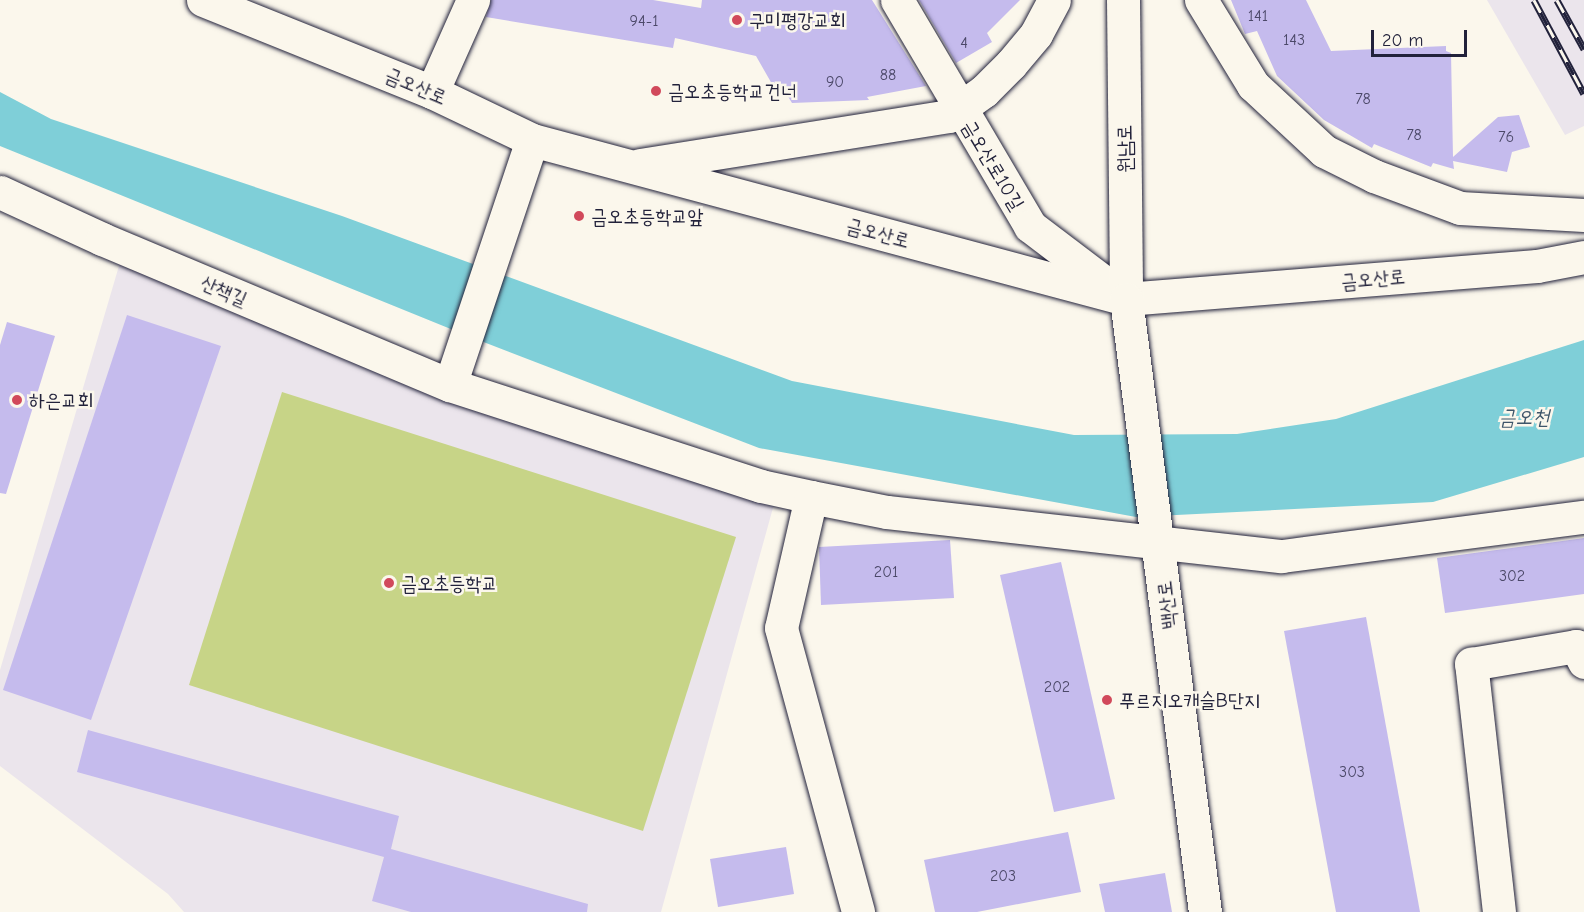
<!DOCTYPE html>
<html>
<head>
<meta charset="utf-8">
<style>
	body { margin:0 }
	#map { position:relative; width:1584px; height:912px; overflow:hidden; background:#fbf7ec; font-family:"Comic Neue","Poor Story",sans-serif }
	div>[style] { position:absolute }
	.built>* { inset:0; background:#ebe5ec }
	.green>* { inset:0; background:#c7d487 }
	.water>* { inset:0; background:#7fcfd8 }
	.building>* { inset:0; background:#c5bbed }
	.roads { filter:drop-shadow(0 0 2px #22223b) drop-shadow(0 0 2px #22223b) }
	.street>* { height:33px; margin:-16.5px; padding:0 16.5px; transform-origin:16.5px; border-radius:16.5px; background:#fbf7ec }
	.secondary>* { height:33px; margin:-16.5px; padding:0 16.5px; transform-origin:16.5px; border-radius:16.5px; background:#fbf7ec }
	.rail>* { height:7px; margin-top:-3.5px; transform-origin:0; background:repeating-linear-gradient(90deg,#fbf7ec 0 14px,#22223b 0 28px); box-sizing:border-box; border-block:2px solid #22223b }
	.dots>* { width:16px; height:16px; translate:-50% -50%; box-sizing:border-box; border:3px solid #fbf7ec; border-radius:50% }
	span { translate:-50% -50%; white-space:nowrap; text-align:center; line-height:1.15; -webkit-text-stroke:5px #fbf7ec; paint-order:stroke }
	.number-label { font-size:16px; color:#4b4868 }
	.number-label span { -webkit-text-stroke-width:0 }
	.poi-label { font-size:20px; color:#22223b }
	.left { translate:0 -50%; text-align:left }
	.street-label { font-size:20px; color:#22223b }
	.water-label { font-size:21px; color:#3e566a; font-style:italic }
	.scale { position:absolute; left:1371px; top:30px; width:96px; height:27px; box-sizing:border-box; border:3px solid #22223b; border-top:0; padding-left:8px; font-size:18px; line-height:21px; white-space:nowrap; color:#22223b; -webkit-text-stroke:4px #fbf7ec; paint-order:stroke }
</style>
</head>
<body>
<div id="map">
	<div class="built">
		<div style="clip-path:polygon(1487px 0,1584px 0,1584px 126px,1565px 135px)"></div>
		<div style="clip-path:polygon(121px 259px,776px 497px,661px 912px,184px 912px,168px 894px,0 766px,0 670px)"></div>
	</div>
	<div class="green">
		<div style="clip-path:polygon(282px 392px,736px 537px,643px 831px,189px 685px)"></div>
	</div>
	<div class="water">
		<div style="clip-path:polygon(0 92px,51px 119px,342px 216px,792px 381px,1074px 435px,1237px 434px,1336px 419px,1584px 340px,1584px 457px,1433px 502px,1136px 517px,759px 448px,468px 336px,0 146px)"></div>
	</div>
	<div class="building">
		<div style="clip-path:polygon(491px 0,653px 0,701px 8px,702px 0,872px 0,926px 86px,867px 97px,869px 100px,792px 103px,782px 87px,776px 91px,756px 56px,675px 38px,673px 48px,486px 17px)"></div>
		<div style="clip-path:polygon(919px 0,1020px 0,987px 33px,992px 42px,956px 63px)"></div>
		<div style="clip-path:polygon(1231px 0,1306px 0,1331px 51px,1446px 46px,1446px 51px,1451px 53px,1453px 157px,1498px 117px,1519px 115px,1530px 147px,1512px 152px,1507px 172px,1453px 161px,1454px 169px,1433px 163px,1431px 167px,1374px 144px,1372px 148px,1324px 120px,1277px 76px,1257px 31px,1245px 34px)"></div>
		<div style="clip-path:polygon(127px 315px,221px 346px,91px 720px,3px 690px)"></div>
		<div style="clip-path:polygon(7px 322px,55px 336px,6px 494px,0 493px,0 345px)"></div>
		<div style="clip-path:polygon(1584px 538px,1584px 594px,1445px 613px,1437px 558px)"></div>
		<div style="clip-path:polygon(950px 540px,954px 598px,821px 605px,819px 547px)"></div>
		<div style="clip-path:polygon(1061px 562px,1115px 799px,1054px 812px,1000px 575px)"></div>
		<div style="clip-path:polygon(1366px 617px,1420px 912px,1336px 912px,1284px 631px)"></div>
		<div style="clip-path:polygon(88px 730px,399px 816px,391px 849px,588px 904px,587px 912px,411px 912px,372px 901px,384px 857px,77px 772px)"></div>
		<div style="clip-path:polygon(1068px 832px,1081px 892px,977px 912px,935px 912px,924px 860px)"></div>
		<div style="clip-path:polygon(786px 847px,794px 894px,718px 907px,710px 859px)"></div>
		<div style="clip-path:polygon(1165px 873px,1172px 912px,1105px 912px,1099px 884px)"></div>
	</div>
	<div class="roads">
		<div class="street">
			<div style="left:897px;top:0;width:262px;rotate:59.5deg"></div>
			<div style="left:1030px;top:226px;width:121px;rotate:37.2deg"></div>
			<div style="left:432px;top:92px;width:101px;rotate:-66deg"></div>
			<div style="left:0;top:192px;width:112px;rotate:24.7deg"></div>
			<div style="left:102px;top:239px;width:377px;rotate:22.8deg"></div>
			<div style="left:450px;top:385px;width:327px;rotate:18deg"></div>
			<div style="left:761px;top:486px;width:51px;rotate:12.4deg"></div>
			<div style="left:811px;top:497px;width:77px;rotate:11.2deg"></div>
			<div style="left:887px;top:512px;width:397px;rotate:6.4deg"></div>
			<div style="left:1282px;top:556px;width:305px;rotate:-7.4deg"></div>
			<div style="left:450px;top:385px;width:258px;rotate:-71.5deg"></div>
			<div style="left:811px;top:497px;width:134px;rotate:102.9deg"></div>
			<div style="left:781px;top:628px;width:294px;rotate:74.8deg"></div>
			<div style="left:1499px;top:912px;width:250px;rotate:-96.4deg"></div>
			<div style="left:1471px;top:664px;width:107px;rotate:-9.7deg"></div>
			<div style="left:1576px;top:646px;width:18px;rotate:63deg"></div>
		</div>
		<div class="secondary">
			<div style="left:203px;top:0;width:247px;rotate:21.9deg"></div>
			<div style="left:432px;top:92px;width:111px;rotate:25.6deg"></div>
			<div style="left:532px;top:140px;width:615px;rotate:14.99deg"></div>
			<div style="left:1126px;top:299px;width:412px;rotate:-4.6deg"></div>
			<div style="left:1537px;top:266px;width:48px;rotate:-10.8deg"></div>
			<div style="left:1123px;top:0;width:299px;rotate:89.4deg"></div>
			<div style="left:1126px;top:299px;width:618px;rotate:82.66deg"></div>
			<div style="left:1201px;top:0;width:100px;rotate:58.5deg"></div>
			<div style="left:1253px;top:85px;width:97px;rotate:42.9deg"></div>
			<div style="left:1324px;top:151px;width:56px;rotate:26.6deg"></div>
			<div style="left:1374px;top:176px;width:92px;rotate:20.4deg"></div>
			<div style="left:1460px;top:208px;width:124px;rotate:3.2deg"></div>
			<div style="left:640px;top:165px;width:313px;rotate:-9deg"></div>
			<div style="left:949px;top:116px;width:43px;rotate:-35.5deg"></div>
			<div style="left:984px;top:91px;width:38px;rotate:-45deg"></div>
			<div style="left:1011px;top:64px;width:39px;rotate:-50deg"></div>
			<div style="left:1036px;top:34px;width:38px;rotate:-62deg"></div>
		</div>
	</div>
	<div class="rail">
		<div style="left:1534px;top:0;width:106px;rotate:62deg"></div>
		<div style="left:1557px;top:0;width:56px;rotate:61.1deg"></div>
	</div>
	<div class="dots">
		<div style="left:737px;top:20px;background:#d1495b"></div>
		<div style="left:656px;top:91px;background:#d1495b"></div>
		<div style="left:579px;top:216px;background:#d1495b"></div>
		<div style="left:17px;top:400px;background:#d1495b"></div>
		<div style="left:389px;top:583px;background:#d1495b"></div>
		<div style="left:1107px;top:700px;background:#d1495b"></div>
	</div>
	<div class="number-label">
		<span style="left:1258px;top:16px">141</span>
		<span style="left:644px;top:21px">94-1</span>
		<span style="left:1294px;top:40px">143</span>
		<span style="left:964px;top:43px">4</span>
		<span style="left:888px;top:75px">88</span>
		<span style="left:835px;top:82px">90</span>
		<span style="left:1363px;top:99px">78</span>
		<span style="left:1414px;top:135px">78</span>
		<span style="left:1506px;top:137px">76</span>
		<span style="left:886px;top:572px">201</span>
		<span style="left:1512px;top:576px">302</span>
		<span style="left:1057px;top:687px">202</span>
		<span style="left:1352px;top:772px">303</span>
		<span style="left:1003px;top:876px">203</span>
	</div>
	<div class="poi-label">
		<span class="left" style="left:749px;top:20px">구미평강교회</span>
		<span class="left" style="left:668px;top:91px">금오초등학교건너</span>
		<span class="left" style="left:591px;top:216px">금오초등학교앞</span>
		<span class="left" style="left:29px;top:400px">하은교회</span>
		<span class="left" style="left:401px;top:583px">금오초등학교</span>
		<span class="left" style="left:1119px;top:700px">푸르지오캐슬B단지</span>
	</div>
	<div class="street-label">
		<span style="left:416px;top:86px;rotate:23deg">금오산로</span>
		<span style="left:1125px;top:149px;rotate:-91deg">원남로</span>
		<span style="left:993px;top:165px;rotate:59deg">금오산로10길</span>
		<span style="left:878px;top:233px;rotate:15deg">금오산로</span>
		<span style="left:1373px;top:279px;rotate:-5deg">금오산로</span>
		<span style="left:224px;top:291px;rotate:23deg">산책길</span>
		<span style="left:1167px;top:605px;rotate:-97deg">백산로</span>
	</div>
	<div class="water-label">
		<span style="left:1524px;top:417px">금오천</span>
	</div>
	<div class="scale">20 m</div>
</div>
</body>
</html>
